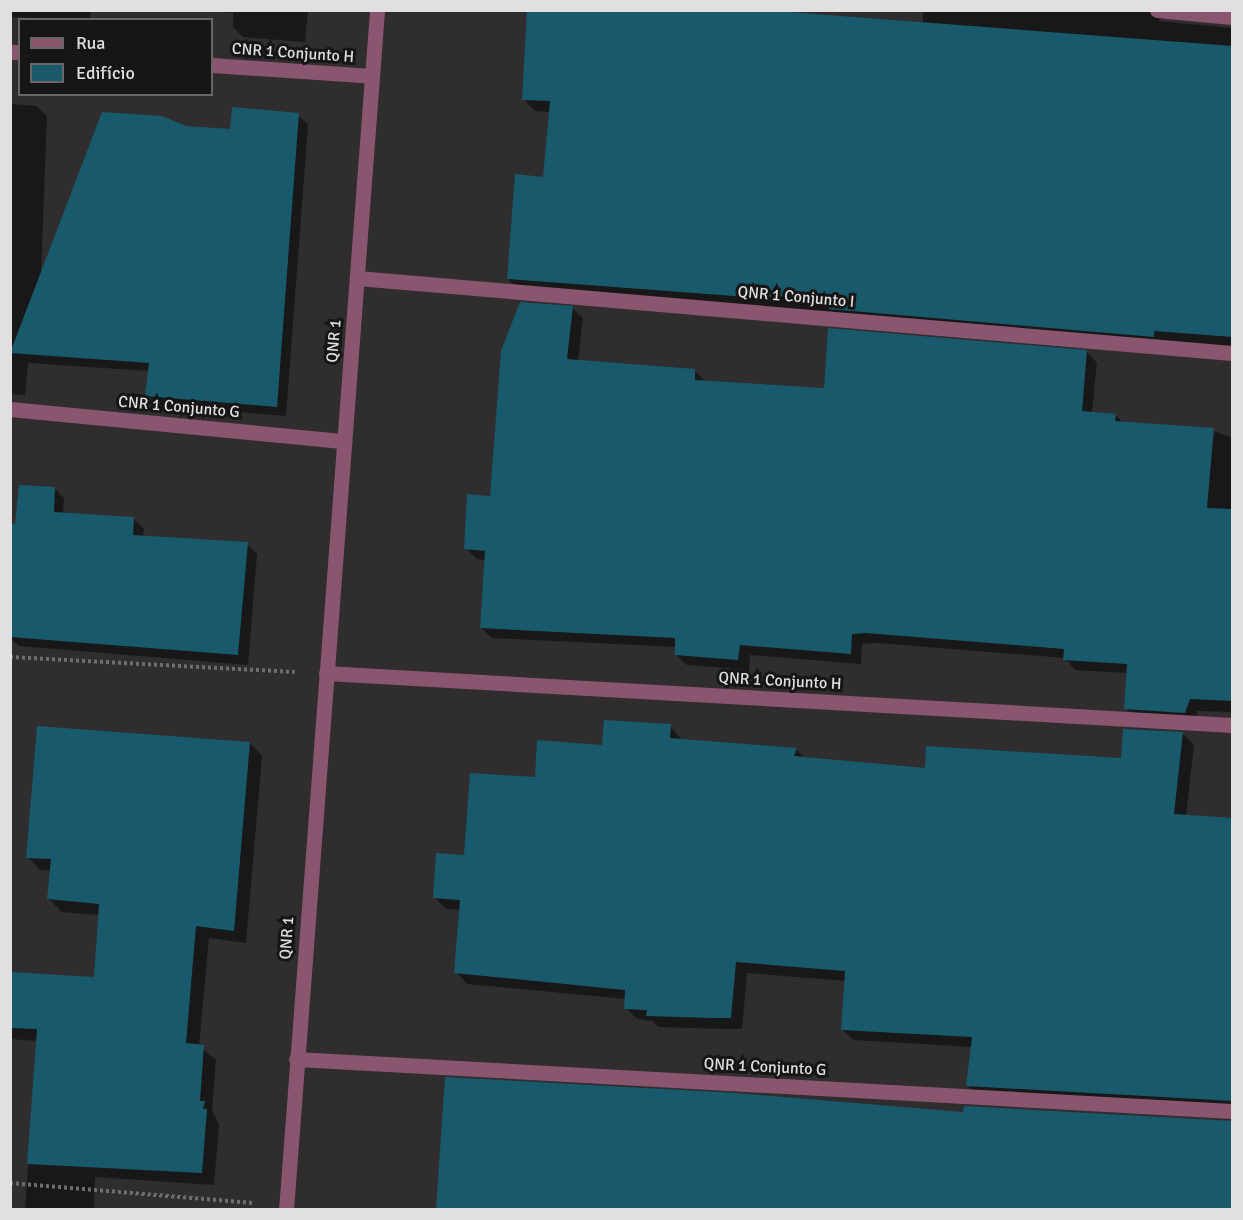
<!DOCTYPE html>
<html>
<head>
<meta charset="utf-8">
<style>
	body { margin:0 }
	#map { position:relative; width:1243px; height:1220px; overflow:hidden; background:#2f2d2e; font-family:Signika,sans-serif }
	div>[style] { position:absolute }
	.shadow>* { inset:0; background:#0007 }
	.building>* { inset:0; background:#185a6b }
	.path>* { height:4px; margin-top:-2px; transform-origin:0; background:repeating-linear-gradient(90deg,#6f6d6e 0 3px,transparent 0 6px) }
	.street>* { height:15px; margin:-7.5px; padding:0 7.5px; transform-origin:7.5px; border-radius:7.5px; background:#8a556f }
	span { translate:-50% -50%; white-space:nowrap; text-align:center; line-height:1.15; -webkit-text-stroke:6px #171516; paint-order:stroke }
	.street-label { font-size:16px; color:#e1dfe0 }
	.frame { position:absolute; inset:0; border:12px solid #e1dfe0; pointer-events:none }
	.legend { position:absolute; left:18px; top:18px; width:195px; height:78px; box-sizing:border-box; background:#171516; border:2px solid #686667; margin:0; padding:8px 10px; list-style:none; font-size:18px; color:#e1dfe0 }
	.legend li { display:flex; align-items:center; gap:12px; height:30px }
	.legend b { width:30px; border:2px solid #686667 }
</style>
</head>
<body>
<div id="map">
	<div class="shadow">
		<div style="clip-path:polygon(10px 10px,91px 10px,90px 20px,10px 17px)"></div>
		<div style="clip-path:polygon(198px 10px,308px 10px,305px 42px,243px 37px,233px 27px,233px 13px)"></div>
		<div style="clip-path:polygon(923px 10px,1232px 10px,1170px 12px,1158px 21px,1232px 28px,1232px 348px,520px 291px,508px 279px,545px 178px,550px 112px,535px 111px,523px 99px,923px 23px)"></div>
		<div style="clip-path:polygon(10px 104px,37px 106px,47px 116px,41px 273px,186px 127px,232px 130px,298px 115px,308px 125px,286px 416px,157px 405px,147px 395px,149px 371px,28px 363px,25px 395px,10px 394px)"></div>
		<div style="clip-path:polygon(572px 308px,583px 318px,578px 361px,694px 370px,705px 381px,826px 390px,1087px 352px,1097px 363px,1092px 413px,1116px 415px,1123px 423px,1211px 430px,1232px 438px,1232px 712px,1197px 711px,1196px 723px,1136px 719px,1126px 708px,1128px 673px,1075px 670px,1065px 658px,877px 643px,862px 644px,861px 664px,750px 655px,749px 670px,687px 665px,676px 655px,676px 647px,492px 638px,481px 628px,486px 560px,477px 559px,466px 548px)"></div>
		<div style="clip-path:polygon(54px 488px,64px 498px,63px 514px,134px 519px,144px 529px,143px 537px,247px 544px,257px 554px,248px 665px,19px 646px,10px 638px,17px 526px)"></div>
		<div style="clip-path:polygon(670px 726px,682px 740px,796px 749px,806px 759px,926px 769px,1123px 759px,1182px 733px,1194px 745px,1186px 816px,1232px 820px,1232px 1111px,979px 1097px,968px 1086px,972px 1047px,853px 1040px,842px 1029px,846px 981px,747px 973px,742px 1029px,725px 1029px,658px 1027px,653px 1021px,637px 1019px,626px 1008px,626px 999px,467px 984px,456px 972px,461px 910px,446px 909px,434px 897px,465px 857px,536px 778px,603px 746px)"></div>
		<div style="clip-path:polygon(250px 743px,262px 756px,246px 943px,209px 938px,199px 1046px,216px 1060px,212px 1111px,219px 1124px,214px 1185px,95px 1177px,94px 1210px,25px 1210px,37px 1041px,10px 1039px,10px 973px,96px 978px,100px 915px,62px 912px,49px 899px,51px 871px,40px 870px,28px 857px)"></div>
		<div style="clip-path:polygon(447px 1079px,964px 1114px,1232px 1122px,1232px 1210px,437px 1210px)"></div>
	</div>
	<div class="building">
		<div style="clip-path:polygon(527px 10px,761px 10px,1233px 46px,1233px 337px,1154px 331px,1154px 337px,829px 309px,829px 303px,507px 279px,515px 174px,543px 177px,550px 101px,522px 100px)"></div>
		<div style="clip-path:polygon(232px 107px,299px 113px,277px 407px,145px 396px,149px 363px,10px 353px,102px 112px,162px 116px,186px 126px,230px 129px)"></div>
		<div style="clip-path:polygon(520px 302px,573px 306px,567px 359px,695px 369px,695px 380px,824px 388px,828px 328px,1087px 350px,1082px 411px,1116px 414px,1115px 421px,1214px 428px,1207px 508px,1233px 509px,1233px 701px,1190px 699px,1185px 713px,1124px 709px,1127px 664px,1063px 660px,1064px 649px,866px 633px,852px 634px,851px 654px,740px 645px,738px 660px,675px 655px,675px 638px,480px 628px,485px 551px,464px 549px,467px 494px,490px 496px,501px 351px)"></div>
		<div style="clip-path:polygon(19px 485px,55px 487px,54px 512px,134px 517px,133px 535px,248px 542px,238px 655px,10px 637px,10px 524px,15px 524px)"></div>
		<div style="clip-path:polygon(604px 720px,671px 724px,670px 738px,797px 748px,794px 756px,925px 768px,926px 746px,1121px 758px,1123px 729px,1183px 732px,1174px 814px,1233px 818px,1233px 1101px,966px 1086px,972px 1037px,841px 1030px,845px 971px,736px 962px,731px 1018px,713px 1018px,646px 1016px,647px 1010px,624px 1009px,625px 990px,454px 973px,460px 900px,433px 898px,436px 853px,464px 855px,470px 773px,535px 777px,537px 740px,602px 745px)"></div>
		<div style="clip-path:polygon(37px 726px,250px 742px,234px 931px,196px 926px,186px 1043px,204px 1045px,200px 1101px,205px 1101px,203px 1109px,207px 1109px,202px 1173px,27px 1164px,37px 1029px,10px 1028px,10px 972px,94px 977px,99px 904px,47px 899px,51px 859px,26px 858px)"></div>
		<div style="clip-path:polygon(445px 1077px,735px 1093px,963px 1112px,964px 1106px,1233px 1121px,1233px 1209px,436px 1209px)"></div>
	</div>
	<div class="path">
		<div style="left:10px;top:657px;width:285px;rotate:3deg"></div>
		<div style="left:10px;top:1183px;width:244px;rotate:4.7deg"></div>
	</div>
	<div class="street">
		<div style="left:1157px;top:10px;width:75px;rotate:5.3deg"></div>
		<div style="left:10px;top:52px;width:10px"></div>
		<div style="left:212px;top:65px;width:160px;rotate:3.9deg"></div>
		<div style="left:357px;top:278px;width:878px;rotate:4.9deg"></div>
		<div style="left:10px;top:409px;width:336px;rotate:5.5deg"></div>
		<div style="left:326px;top:673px;width:907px;rotate:3.28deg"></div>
		<div style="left:296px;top:1059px;width:937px;rotate:3.18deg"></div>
		<div style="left:286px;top:1210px;width:1203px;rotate:-85.66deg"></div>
	</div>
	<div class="street-label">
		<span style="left:293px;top:53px;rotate:4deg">CNR 1 Conjunto H</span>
		<span style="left:796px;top:297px;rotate:5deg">QNR 1 Conjunto I</span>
		<span style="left:334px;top:341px;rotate:-85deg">QNR 1</span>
		<span style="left:179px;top:407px;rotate:5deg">CNR 1 Conjunto G</span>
		<span style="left:780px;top:681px;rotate:3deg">QNR 1 Conjunto H</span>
		<span style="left:287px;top:938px;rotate:-86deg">QNR 1</span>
		<span style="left:765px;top:1067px;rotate:3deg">QNR 1 Conjunto G</span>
	</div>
	<div class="frame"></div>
	<ul class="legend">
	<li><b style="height:8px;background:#8a556f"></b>Rua</li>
	<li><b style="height:16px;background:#185a6b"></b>Edifício</li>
	</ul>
</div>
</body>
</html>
